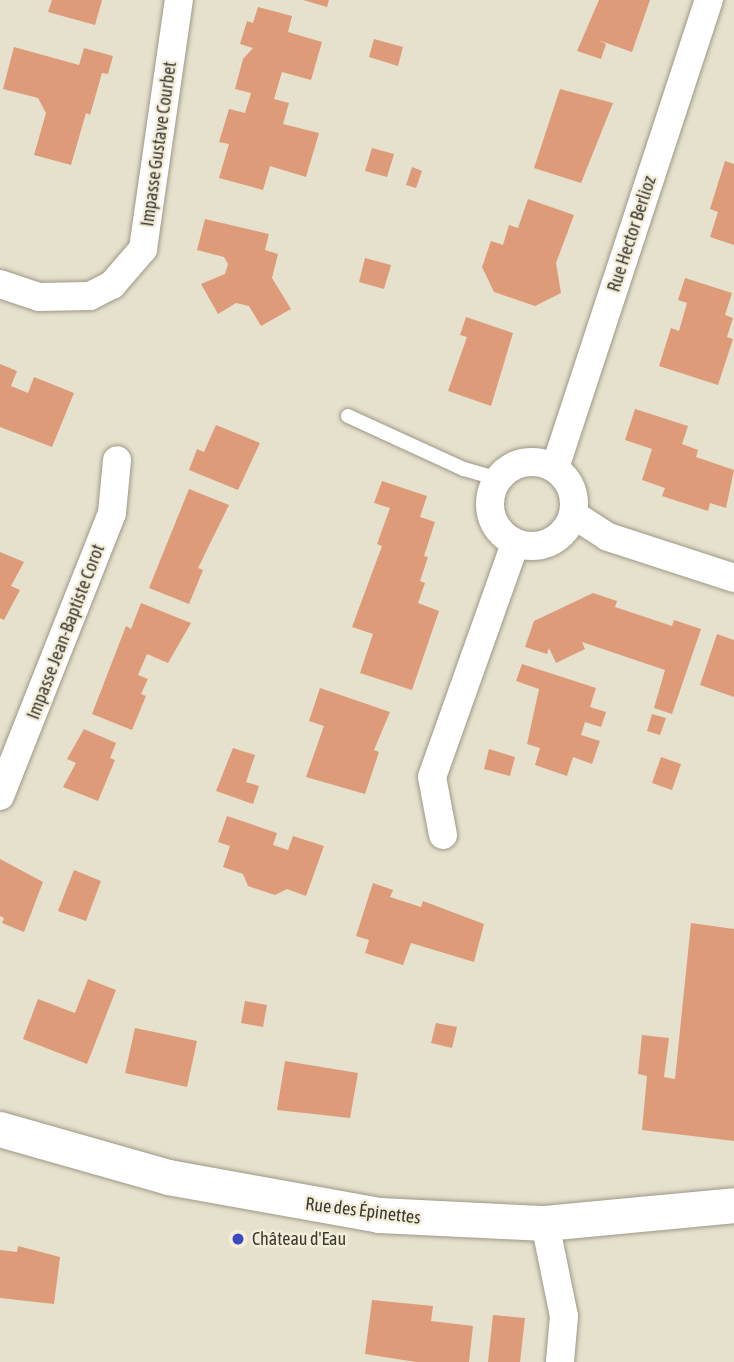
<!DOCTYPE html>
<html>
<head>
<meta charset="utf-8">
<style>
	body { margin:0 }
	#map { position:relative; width:734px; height:1362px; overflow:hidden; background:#e6e1cd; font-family:"Asap Condensed",sans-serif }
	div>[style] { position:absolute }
	.building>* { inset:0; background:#dd9b79 }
	.roads { filter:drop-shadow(0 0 2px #9d9886) drop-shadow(0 0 2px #9d9886) }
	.service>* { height:14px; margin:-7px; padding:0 7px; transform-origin:7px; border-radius:7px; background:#fff }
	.minor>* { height:28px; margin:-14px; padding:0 14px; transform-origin:14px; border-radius:14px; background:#fff }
	.minor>.ring { margin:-14px; padding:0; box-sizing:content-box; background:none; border:28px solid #fff; border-radius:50% }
	.tertiary>* { height:35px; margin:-17.5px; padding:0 17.5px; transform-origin:17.5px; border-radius:17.5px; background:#fff }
	.dots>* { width:19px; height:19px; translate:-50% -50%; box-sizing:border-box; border:4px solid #f3eeda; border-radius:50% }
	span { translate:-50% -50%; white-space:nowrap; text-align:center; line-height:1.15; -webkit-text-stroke:5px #f3eeda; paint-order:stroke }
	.street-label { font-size:18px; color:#3c3a32 }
	.poi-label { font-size:18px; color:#3c3a32 }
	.left { translate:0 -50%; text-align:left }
</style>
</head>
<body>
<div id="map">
	<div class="building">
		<div style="clip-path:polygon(52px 0,102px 0,95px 25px,48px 12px)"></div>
		<div style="clip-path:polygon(303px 0,329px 0,327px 7px)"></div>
		<div style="clip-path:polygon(599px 0,650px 0,632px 52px,598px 40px,606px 44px,601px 59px,577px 51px)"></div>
		<div style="clip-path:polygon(258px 7px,292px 16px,288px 32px,322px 42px,311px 80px,282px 72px,274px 99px,289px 103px,283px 124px,319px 133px,306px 177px,270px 166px,263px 190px,219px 178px,229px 144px,219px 142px,229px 109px,245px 113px,251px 93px,235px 89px,243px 59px,253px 48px,240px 44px,247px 21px,253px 23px)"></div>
		<div style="clip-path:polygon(374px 39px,403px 47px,398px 66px,369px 57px)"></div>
		<div style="clip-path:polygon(14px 47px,79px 65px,84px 48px,113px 56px,108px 74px,102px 73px,90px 115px,86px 113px,71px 165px,34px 155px,46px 113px,38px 98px,3px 89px)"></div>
		<div style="clip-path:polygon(560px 89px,613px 103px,581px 183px,534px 168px)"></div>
		<div style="clip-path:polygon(372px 148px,394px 154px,387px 177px,365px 171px)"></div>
		<div style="clip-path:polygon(725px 161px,734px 164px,734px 245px,710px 237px,718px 212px,710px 209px)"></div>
		<div style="clip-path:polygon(412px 167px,422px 171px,416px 188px,406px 185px)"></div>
		<div style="clip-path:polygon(528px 199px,574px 215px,556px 263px,561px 293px,535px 306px,494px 292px,482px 267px,491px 241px,503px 245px,509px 225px,518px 228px)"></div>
		<div style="clip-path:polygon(205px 219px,269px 234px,265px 250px,278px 254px,272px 278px,291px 309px,261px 326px,249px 306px,236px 303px,218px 314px,201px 284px,225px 274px,228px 264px,224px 257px,197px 250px)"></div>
		<div style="clip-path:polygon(365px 258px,391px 265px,384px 289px,359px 282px)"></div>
		<div style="clip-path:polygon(685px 278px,732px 293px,725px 315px,733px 318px,727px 337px,733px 339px,718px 385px,659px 366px,671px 328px,679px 331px,687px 303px,678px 300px)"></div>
		<div style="clip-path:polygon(466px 317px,513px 333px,491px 406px,448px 391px,467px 337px,460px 335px)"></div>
		<div style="clip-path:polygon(0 364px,17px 371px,11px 386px,28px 393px,34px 377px,74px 393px,52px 447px,0 427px)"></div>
		<div style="clip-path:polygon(635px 409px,688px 426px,682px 444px,698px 450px,696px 457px,734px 470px,726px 508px,710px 503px,708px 511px,662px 496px,665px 488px,642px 480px,652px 449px,625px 440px)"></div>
		<div style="clip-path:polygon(216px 425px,260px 443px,238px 490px,189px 470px,197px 449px,204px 452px)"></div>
		<div style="clip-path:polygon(382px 481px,427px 496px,420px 517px,435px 522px,424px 556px,428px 557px,420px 581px,425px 583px,418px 603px,439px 611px,412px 690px,360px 673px,373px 634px,352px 627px,382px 546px,377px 544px,390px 508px,374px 503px)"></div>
		<div style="clip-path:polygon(189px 489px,229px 505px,198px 568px,203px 570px,189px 604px,149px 588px)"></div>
		<div style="clip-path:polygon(0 552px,24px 562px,11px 586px,20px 590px,4px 620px,0 618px)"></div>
		<div style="clip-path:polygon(593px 593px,617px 601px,615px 607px,672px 626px,674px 620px,701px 629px,672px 714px,654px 708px,665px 670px,582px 642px,585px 649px,556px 663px,549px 648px,547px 654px,525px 647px,534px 621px)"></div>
		<div style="clip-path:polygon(141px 603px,191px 623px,168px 663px,147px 654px,138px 675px,148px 679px,141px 694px,146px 696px,132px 730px,92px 714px,126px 626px,131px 629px)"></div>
		<div style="clip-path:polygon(717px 634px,734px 640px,734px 697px,700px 685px)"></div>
		<div style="clip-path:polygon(522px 664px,596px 688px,590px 707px,606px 712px,601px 727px,585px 722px,581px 735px,600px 741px,592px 764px,573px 757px,567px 776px,535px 765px,540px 748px,527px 744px,539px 689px,516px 681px)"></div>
		<div style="clip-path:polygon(320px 688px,390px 712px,374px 750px,379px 752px,365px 794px,306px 777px,324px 726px,309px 721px)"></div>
		<div style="clip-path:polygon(652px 714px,666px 718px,660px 735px,647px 731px)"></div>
		<div style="clip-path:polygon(84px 729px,116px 743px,110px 758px,115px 760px,98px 801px,63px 787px,76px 763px,67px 759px)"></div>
		<div style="clip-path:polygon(233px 748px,255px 755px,246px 782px,259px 786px,253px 804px,216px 791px)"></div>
		<div style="clip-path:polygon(489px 749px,515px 757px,510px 776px,484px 769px)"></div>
		<div style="clip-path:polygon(661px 757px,681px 764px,672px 790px,652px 783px)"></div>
		<div style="clip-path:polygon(227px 816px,277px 833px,273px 845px,288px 850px,293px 836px,324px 846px,306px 896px,287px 889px,275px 895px,248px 886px,243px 874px,223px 867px,230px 846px,218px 842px)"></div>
		<div style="clip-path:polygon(0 859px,43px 882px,24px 932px,2px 923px,4px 918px,0 916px)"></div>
		<div style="clip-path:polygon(74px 870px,101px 881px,86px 921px,58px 911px)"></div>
		<div style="clip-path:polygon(373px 883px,393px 890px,390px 897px,421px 907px,423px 901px,484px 924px,474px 962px,411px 943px,403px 965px,365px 953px,369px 940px,356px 936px)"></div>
		<div style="clip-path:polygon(691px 923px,734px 929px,734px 1141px,642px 1130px,647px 1076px,638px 1074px,642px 1035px,669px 1038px,664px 1077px,675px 1079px)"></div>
		<div style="clip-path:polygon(88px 979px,116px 990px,87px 1064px,23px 1039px,38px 999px,75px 1013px)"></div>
		<div style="clip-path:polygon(245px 1001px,267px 1005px,263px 1027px,241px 1023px)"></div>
		<div style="clip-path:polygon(436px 1023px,457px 1027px,452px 1048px,431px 1043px)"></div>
		<div style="clip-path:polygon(135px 1028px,197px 1041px,187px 1087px,125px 1073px)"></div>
		<div style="clip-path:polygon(285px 1061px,358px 1073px,350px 1118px,277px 1110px)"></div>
		<div style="clip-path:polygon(18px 1246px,60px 1257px,54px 1304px,0 1298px,0 1250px,17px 1252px)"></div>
		<div style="clip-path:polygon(372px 1300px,433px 1306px,431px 1321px,473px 1326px,469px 1362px,416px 1362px,365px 1354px)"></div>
		<div style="clip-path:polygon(493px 1315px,525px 1318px,520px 1362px,488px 1362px)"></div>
	</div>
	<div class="roads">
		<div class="service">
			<div style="left:348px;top:416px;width:128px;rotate:24.6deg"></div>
			<div style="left:464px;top:469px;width:35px;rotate:16deg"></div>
		</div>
		<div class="minor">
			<div style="left:0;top:284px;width:41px;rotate:18.4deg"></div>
			<div style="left:39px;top:297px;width:51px;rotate:-1.1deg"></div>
			<div style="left:90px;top:296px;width:25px;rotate:-27deg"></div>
			<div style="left:112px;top:285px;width:48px;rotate:-49.3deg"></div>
			<div style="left:143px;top:249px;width:252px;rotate:-81.8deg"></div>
			<div class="ring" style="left:490px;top:462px;width:56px;height:56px"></div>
			<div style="left:555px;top:468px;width:493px;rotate:-71.8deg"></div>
			<div style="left:574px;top:515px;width:40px;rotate:32.9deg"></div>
			<div style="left:608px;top:537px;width:133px;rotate:18deg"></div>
			<div style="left:0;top:796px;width:304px;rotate:-68.4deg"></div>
			<div style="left:112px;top:513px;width:53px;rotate:-84.6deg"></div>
			<div style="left:443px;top:835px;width:59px;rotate:-100.7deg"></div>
			<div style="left:432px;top:777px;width:247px;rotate:-70.4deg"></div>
			<div style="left:545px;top:1223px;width:95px;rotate:78.5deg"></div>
			<div style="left:564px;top:1316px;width:46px;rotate:95deg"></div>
		</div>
		<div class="tertiary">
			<div style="left:0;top:1129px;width:175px;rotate:15.9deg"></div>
			<div style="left:168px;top:1177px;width:214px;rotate:10.2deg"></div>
			<div style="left:379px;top:1215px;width:166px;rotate:2.8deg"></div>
			<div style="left:545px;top:1223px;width:190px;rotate:-5.4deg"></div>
		</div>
	</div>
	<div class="dots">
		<div style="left:238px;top:1239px;background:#3a4cbf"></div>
	</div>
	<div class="street-label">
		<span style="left:159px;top:144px;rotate:-82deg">Impasse Gustave Courbet</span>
		<span style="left:632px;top:234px;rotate:-72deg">Rue Hector Berlioz</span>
		<span style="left:66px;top:632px;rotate:-69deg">Impasse Jean-Baptiste Corot</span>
		<span style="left:363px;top:1211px;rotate:7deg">Rue des Épinettes</span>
	</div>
	<div class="poi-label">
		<span class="left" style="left:252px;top:1239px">Château d'Eau</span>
	</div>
</div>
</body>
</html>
